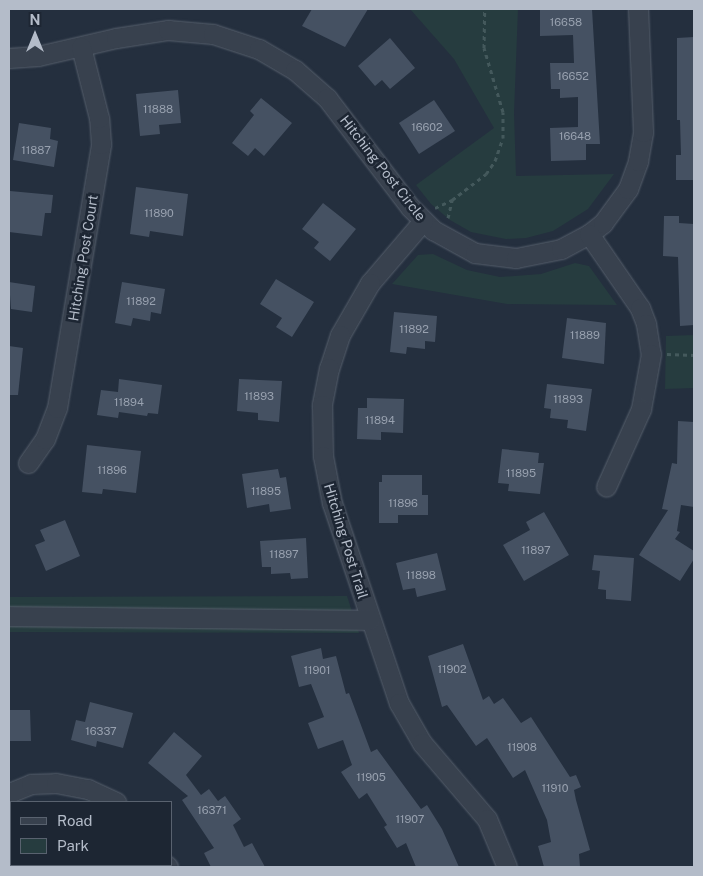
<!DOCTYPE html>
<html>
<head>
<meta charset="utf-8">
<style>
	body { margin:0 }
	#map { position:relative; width:703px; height:876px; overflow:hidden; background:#242f3e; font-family:"Public Sans",sans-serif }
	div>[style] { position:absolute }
	.green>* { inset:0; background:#263c3f }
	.building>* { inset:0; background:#455162 }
	.path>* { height:3px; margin-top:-1.5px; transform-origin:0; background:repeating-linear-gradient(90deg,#44595c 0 4px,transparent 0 8px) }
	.roads { filter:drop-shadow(0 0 1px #565f6c) drop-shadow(0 0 1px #565f6c) }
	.minor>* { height:19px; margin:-9.5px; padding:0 9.5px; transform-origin:9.5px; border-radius:9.5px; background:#38414e }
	span { translate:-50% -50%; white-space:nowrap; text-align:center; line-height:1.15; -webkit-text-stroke:5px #1d2633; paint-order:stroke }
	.number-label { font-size:11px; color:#98a1af }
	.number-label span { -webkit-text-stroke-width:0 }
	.street-label { font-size:14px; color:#b4bcc9 }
	.frame { position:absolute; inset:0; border:10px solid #b4bcc9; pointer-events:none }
	.legend { position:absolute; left:10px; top:801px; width:162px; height:65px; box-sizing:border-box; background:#1d2633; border:1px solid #59626f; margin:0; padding:6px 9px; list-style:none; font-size:15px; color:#b4bcc9 }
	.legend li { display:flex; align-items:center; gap:10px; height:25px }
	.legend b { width:25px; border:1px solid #59626f }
	.north { position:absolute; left:10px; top:10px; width:50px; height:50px; -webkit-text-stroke:4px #1d2633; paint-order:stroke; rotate:0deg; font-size:14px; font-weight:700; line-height:20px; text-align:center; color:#b4bcc9 }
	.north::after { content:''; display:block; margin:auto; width:18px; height:22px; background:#b4bcc9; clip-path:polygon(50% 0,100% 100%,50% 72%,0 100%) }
</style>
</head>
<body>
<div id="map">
	<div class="green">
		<div style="clip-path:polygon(410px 9px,518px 9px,514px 113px,516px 176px,614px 174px,588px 209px,553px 231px,526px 238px,506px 239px,471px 232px,450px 220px,431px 204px,416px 185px,494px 128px,454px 59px)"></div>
		<div style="clip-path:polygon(433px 254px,467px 270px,500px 277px,541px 274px,575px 263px,589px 266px,617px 305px,507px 304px,392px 284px,418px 255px)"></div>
		<div style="clip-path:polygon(694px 335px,694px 388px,665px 389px,666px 336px)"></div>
		<div style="clip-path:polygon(347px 596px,359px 633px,9px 632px,9px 597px)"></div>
	</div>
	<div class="building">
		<div style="clip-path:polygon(312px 9px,368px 9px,345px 47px,302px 26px)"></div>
		<div style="clip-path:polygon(540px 9px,592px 9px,600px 144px,586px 144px,586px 160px,551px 161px,550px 128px,578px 127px,578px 97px,560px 98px,560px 89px,551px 89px,550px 63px,574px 63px,573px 35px,540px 36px)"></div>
		<div style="clip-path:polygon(694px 37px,694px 180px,676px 180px,676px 155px,681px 155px,680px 120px,677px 120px,677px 38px)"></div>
		<div style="clip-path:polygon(390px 38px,415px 68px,390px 89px,382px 80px,375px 86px,358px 66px)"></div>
		<div style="clip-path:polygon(178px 90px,181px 123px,159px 125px,160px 134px,140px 136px,136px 94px)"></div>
		<div style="clip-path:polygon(261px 98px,292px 123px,264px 156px,255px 148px,248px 156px,232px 143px,254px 115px,250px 111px)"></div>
		<div style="clip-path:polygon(434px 100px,455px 131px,419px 154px,399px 123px)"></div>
		<div style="clip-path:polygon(19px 123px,51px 128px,50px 139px,58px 141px,54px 167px,13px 160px)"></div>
		<div style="clip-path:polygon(136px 187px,188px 194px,183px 236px,150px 231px,149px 237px,130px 234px)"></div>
		<div style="clip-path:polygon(10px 191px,53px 195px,51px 213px,45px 213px,42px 236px,9px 232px)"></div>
		<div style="clip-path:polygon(323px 203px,356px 229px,330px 261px,314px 248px,319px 242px,302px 229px)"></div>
		<div style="clip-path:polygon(664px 216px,679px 216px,679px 223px,694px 224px,694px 325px,680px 326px,678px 257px,663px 256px)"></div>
		<div style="clip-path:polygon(276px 279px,314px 302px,292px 337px,276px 327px,282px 318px,260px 304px)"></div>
		<div style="clip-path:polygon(9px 282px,35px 286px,32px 312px,11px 309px)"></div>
		<div style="clip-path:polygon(122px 282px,165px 289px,161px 314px,151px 312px,150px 321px,133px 318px,131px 326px,115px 323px)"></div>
		<div style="clip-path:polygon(394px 312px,437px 316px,435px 342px,425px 341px,425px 349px,407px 347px,406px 354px,390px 352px)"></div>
		<div style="clip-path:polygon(567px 318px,606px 323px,604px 364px,562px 358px)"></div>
		<div style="clip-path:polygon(9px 346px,23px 348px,18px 395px,9px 395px)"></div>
		<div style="clip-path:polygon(119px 379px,162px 385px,158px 414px,148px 413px,147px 416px,119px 412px,118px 418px,97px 415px,101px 390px,118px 392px)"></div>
		<div style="clip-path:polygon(239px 379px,282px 381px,279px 422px,258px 420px,258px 413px,237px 411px)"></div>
		<div style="clip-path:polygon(547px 384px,592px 389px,586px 431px,567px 428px,568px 420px,550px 418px,551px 409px,544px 408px)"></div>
		<div style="clip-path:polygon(367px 398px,404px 399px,403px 433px,381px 432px,381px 440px,357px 439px,358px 408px,367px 408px)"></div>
		<div style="clip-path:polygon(678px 421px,694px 422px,694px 507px,681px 505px,677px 531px,680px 532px,675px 539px,694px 551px,694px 559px,680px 581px,639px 555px,668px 510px,662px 509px,672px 463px,677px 464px)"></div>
		<div style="clip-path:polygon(87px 445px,141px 451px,136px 493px,103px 489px,102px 494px,82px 492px)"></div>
		<div style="clip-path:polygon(502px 449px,539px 453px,538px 463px,544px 463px,540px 494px,508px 491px,509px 484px,498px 483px)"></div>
		<div style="clip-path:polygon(278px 469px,280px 478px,286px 477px,291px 509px,270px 512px,269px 504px,247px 508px,242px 474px)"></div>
		<div style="clip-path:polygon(382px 475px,422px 475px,422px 495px,428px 495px,428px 515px,398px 515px,398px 523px,379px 523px,379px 482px,382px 482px)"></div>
		<div style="clip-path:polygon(544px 512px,569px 555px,524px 581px,503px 545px,530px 530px,526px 522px)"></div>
		<div style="clip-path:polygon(65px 520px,80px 556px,46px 571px,35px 545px,45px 541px,40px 530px)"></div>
		<div style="clip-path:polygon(306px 538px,308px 578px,291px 579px,290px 573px,271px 574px,271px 567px,262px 567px,260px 541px)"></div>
		<div style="clip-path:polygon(437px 553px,446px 590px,417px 597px,415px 588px,403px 590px,396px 563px)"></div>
		<div style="clip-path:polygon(594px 555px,634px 558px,631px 601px,606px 599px,606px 590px,598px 589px,600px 571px,592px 570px)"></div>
		<div style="clip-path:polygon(463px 644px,483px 700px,489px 696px,494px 704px,503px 698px,521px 723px,531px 717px,570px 777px,576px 775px,581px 787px,574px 790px,576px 800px,590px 850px,579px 854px,580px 867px,544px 867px,538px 846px,551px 842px,547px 820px,525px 770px,513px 778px,487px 738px,476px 746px,447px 705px,442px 707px,428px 656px)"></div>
		<div style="clip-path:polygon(321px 648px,323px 659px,336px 656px,346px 694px,349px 693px,371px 752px,377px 749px,421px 809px,427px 805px,442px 829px,459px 867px,416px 867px,406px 843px,397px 848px,384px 827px,387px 825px,367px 793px,359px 799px,341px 772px,352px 765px,343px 740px,318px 749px,308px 723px,324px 717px,311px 684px,299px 687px,291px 656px)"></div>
		<div style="clip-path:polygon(90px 702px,133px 713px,123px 748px,97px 741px,96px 747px,71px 740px,76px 720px,85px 722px)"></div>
		<div style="clip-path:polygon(9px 710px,30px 710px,31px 741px,9px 741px)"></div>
		<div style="clip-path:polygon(174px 732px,202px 756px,186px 775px,201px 795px,209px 789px,218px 801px,225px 796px,241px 819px,233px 825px,244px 847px,252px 843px,265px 867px,211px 867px,204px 853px,214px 848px,182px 800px,188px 796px,148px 763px)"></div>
	</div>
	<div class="path">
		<div style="left:435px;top:208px;width:19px;rotate:-25deg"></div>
		<div style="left:452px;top:200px;width:43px;rotate:-37.4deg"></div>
		<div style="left:486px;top:174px;width:16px;rotate:-55deg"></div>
		<div style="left:495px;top:161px;width:24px;rotate:-71deg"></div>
		<div style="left:503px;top:138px;width:26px;rotate:-90deg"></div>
		<div style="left:503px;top:112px;width:67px;rotate:-106.5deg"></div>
		<div style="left:484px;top:48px;width:39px;rotate:-89deg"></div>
		<div style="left:448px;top:218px;width:18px;rotate:-77deg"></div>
		<div style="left:667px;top:354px;width:27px;rotate:2deg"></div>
	</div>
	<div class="roads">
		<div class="minor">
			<div style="left:9px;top:58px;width:29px;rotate:-4deg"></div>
			<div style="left:38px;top:56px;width:80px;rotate:-13deg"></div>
			<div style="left:116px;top:38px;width:53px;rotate:-8.7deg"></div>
			<div style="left:168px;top:30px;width:45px;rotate:5.1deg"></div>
			<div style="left:213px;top:34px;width:48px;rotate:18.1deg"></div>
			<div style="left:259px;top:49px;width:42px;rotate:30.3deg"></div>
			<div style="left:295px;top:70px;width:43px;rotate:41.2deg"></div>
			<div style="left:327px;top:98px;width:137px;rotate:52.7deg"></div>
			<div style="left:410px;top:207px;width:33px;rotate:45deg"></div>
			<div style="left:433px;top:230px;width:48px;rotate:28.7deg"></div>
			<div style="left:475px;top:253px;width:41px;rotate:7deg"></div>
			<div style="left:516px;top:258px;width:46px;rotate:-11.3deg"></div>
			<div style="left:561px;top:249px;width:32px;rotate:-28deg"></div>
			<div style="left:589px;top:234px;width:18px;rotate:-38deg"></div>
			<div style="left:603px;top:223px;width:42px;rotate:-53.7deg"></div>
			<div style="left:628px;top:189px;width:30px;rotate:-70deg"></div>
			<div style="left:638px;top:161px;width:29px;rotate:-80deg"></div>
			<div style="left:643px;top:132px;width:123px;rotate:-92.3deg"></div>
			<div style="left:423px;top:221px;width:82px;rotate:130.5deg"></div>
			<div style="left:370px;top:283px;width:60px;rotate:120deg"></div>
			<div style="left:340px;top:335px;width:35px;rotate:108deg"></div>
			<div style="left:329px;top:368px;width:38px;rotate:101deg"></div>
			<div style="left:322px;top:405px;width:51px;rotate:88.9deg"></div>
			<div style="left:323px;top:456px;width:48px;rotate:79.2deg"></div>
			<div style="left:332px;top:503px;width:211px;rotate:71.5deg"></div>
			<div style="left:399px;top:703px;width:46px;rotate:60.1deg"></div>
			<div style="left:422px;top:743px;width:100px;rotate:49.5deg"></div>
			<div style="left:487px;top:819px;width:52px;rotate:67.4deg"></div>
			<div style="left:589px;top:234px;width:90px;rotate:55.4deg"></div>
			<div style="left:640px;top:308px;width:17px;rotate:69deg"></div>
			<div style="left:646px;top:324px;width:30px;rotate:81deg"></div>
			<div style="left:651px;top:354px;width:56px;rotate:100.3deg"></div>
			<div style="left:641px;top:409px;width:85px;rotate:114.2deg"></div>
			<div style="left:28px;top:463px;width:29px;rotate:-55deg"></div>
			<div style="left:45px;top:439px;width:33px;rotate:-69deg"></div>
			<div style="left:57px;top:408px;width:268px;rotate:-80.5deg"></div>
			<div style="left:101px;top:144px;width:26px;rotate:-94deg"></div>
			<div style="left:99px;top:118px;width:73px;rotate:-104.2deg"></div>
			<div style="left:9px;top:616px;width:361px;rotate:0.6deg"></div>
			<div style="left:9px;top:793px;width:24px;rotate:-22deg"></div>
			<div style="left:31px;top:784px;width:25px;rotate:-2deg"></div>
			<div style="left:56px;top:783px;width:33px;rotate:11deg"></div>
			<div style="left:88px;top:789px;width:31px;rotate:25deg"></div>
			<div style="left:166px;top:865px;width:3px;rotate:45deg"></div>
		</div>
	</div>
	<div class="number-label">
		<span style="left:566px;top:22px">16658</span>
		<span style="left:573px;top:76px">16652</span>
		<span style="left:158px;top:109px">11888</span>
		<span style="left:427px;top:127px">16602</span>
		<span style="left:575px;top:136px">16648</span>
		<span style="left:36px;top:150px">11887</span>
		<span style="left:159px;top:213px">11890</span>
		<span style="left:141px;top:301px">11892</span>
		<span style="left:414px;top:329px">11892</span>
		<span style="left:585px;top:335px">11889</span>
		<span style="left:259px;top:396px">11893</span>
		<span style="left:568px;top:399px">11893</span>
		<span style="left:129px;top:402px">11894</span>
		<span style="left:380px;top:420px">11894</span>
		<span style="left:112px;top:470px">11896</span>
		<span style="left:521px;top:473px">11895</span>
		<span style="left:266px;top:491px">11895</span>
		<span style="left:403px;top:503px">11896</span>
		<span style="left:536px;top:550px">11897</span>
		<span style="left:284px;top:554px">11897</span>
		<span style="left:421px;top:575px">11898</span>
		<span style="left:452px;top:669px">11902</span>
		<span style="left:317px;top:670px">11901</span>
		<span style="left:101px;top:731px">16337</span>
		<span style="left:522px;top:747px">11908</span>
		<span style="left:371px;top:777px">11905</span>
		<span style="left:555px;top:788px">11910</span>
		<span style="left:212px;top:810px">16371</span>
		<span style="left:410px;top:819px">11907</span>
	</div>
	<div class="street-label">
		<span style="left:383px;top:168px;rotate:52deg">Hitching Post Circle</span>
		<span style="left:83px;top:258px;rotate:-81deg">Hitching Post Court</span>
		<span style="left:346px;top:541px;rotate:73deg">Hitching Post Trail</span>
	</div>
	<div class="frame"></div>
	<ul class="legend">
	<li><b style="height:6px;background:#38414e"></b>Road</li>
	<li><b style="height:14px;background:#263c3f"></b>Park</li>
	</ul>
	<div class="north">N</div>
</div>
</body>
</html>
